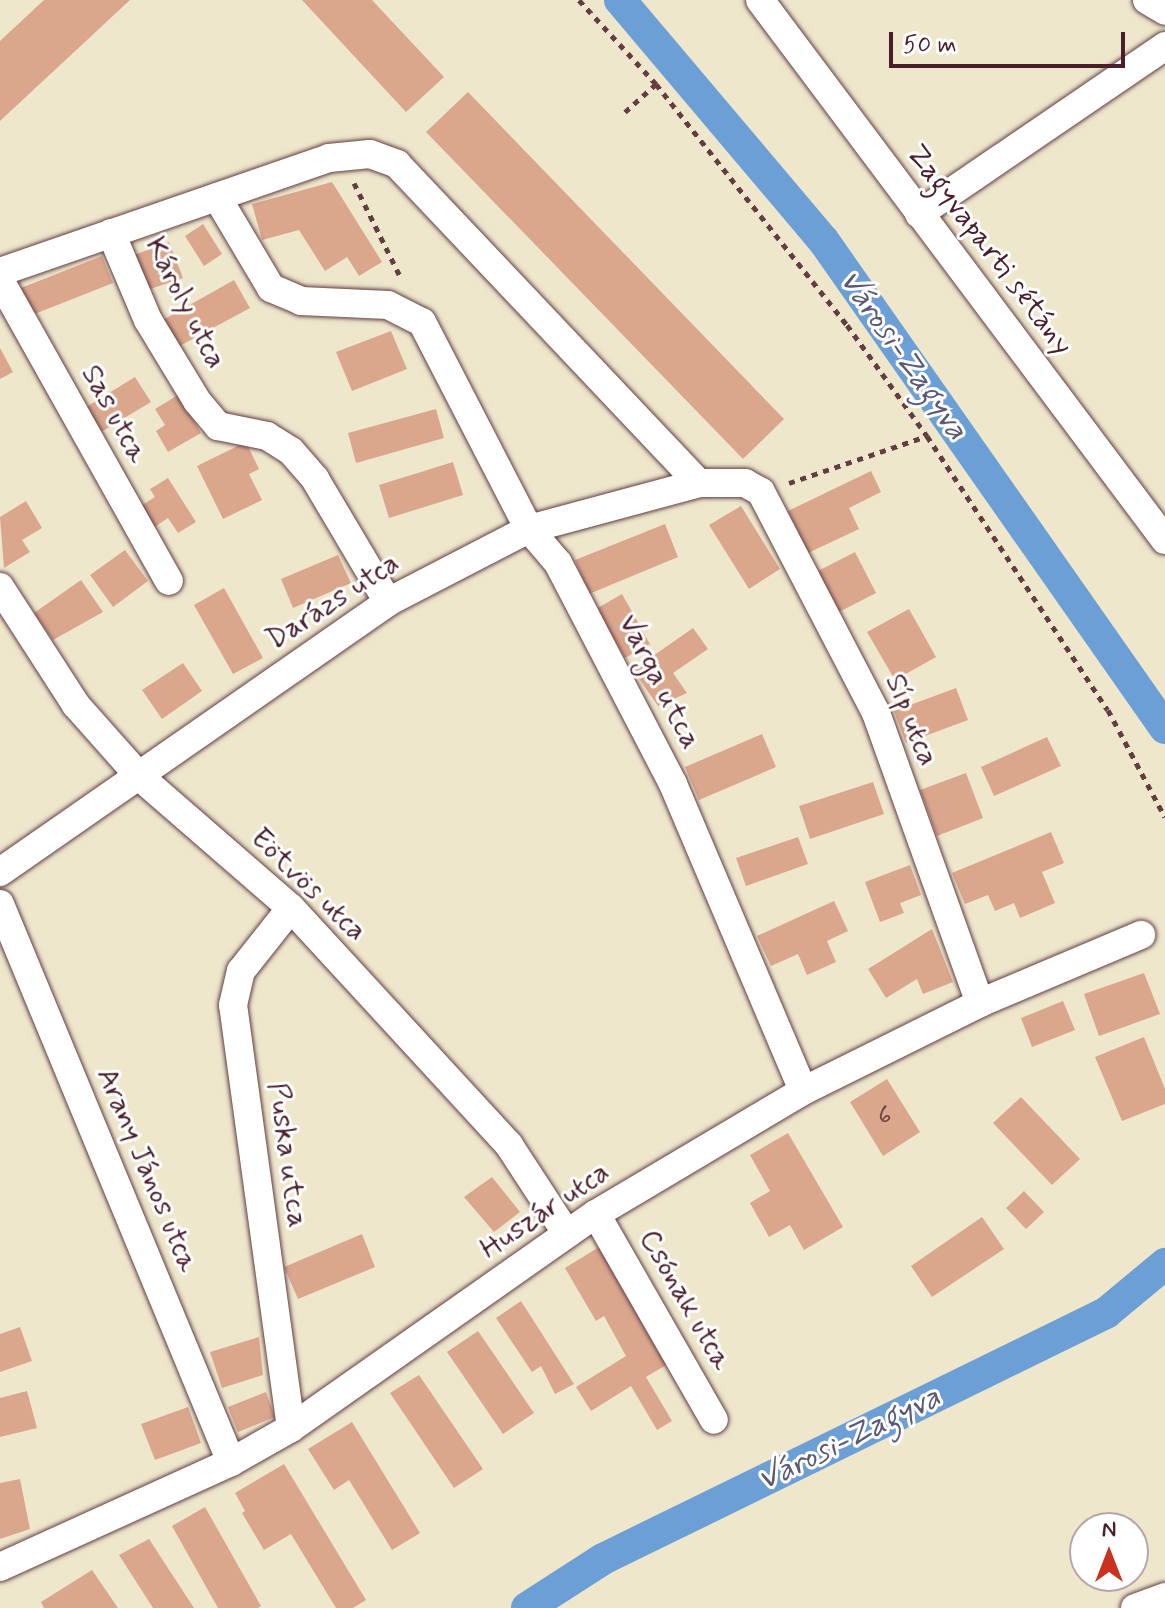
<!DOCTYPE html>
<html>
<head>
<meta charset="utf-8">
<style>
	body { margin:0 }
	#map { position:relative; width:1165px; height:1608px; overflow:hidden; background:#eee7cc; font-family:Mynerve,sans-serif }
	div>[style] { position:absolute }
	.canal>* { height:32px; margin:-16px; padding:0 16px; transform-origin:16px; border-radius:16px; background:#6d9fd7 }
	.building>* { inset:0; background:#daa78d }
	.path>* { height:5px; margin-top:-2.5px; transform-origin:0; background:repeating-linear-gradient(90deg,#633d43 0 6px,transparent 0 12px) }
	.roads { filter:drop-shadow(0 0 2px #633d43) drop-shadow(0 0 2px #633d43) }
	.minor>* { height:28px; margin:-14px; padding:0 14px; transform-origin:14px; border-radius:14px; background:#fff }
	span { translate:-50% -50%; white-space:nowrap; text-align:center; line-height:1.15; -webkit-text-stroke:6px #fff; paint-order:stroke }
	.number-label { font-size:26px; color:#6e4144 }
	.number-label span { -webkit-text-stroke-width:0 }
	.street-label { font-size:30px; color:#4a1f2b }
	.water-label { font-size:32px; color:#5a5978; font-style:italic }
	.north { position:absolute; left:1069px; top:1512px; width:80px; height:80px; box-sizing:border-box; background:#fff; border:2px solid #b7a5aa; border-radius:50%; rotate:0deg; font-size:22px; font-weight:700; line-height:32px; text-align:center; color:#4a1f2b }
	.north::after { content:''; display:block; margin:auto; width:28px; height:36px; background:#c8321e; clip-path:polygon(50% 0,100% 100%,50% 72%,0 100%) }
	.scale { position:absolute; left:889px; top:32px; width:236px; height:36px; box-sizing:border-box; border:4px solid #4a1f2b; border-top:0; padding-left:10px; font-size:24px; line-height:28px; white-space:nowrap; color:#4a1f2b; -webkit-text-stroke:6px #fff; paint-order:stroke }
</style>
</head>
<body>
<div id="map">
	<div class="canal">
		<div style="left:620px;top:0;width:314px;rotate:49.8deg"></div>
		<div style="left:823px;top:240px;width:596px;rotate:54.98deg"></div>
		<div style="left:527px;top:1608px;width:90px;rotate:-32.8deg"></div>
		<div style="left:603px;top:1559px;width:560px;rotate:-26.06deg"></div>
		<div style="left:1106px;top:1313px;width:77px;rotate:-39.7deg"></div>
	</div>
	<div class="building">
		<div style="clip-path:polygon(44px 0,130px 0,0 121px,0 41px)"></div>
		<div style="clip-path:polygon(302px 0,372px 0,444px 77px,406px 112px)"></div>
		<div style="clip-path:polygon(468px 92px,784px 419px,743px 459px,426px 132px)"></div>
		<div style="clip-path:polygon(332px 182px,382px 262px,359px 276px,347px 257px,325px 271px,299px 230px,262px 240px,252px 204px)"></div>
		<div style="clip-path:polygon(203px 224px,222px 254px,204px 266px,185px 236px)"></div>
		<div style="clip-path:polygon(169px 242px,183px 278px,147px 290px,134px 255px)"></div>
		<div style="clip-path:polygon(102px 256px,113px 283px,32px 315px,21px 288px)"></div>
		<div style="clip-path:polygon(234px 280px,250px 308px,176px 348px,161px 321px)"></div>
		<div style="clip-path:polygon(391px 331px,407px 369px,352px 391px,336px 352px)"></div>
		<div style="clip-path:polygon(0 348px,13px 372px,0 379px)"></div>
		<div style="clip-path:polygon(135px 377px,151px 402px,101px 432px,86px 407px)"></div>
		<div style="clip-path:polygon(178px 395px,201px 433px,168px 452px,156px 431px,165px 425px,155px 409px)"></div>
		<div style="clip-path:polygon(436px 409px,444px 438px,356px 463px,348px 433px)"></div>
		<div style="clip-path:polygon(246px 442px,259px 469px,249px 474px,262px 500px,223px 519px,197px 466px)"></div>
		<div style="clip-path:polygon(453px 462px,463px 495px,389px 518px,379px 485px)"></div>
		<div style="clip-path:polygon(871px 471px,881px 492px,849px 508px,859px 529px,808px 553px,788px 511px)"></div>
		<div style="clip-path:polygon(168px 478px,196px 522px,178px 533px,168px 518px,153px 528px,139px 507px,155px 497px,150px 489px)"></div>
		<div style="clip-path:polygon(26px 501px,42px 528px,22px 540px,30px 552px,4px 568px,0 517px)"></div>
		<div style="clip-path:polygon(741px 506px,780px 569px,749px 589px,709px 525px)"></div>
		<div style="clip-path:polygon(665px 524px,678px 557px,589px 594px,575px 560px)"></div>
		<div style="clip-path:polygon(125px 550px,148px 581px,113px 607px,90px 575px)"></div>
		<div style="clip-path:polygon(855px 552px,876px 593px,839px 612px,818px 571px)"></div>
		<div style="clip-path:polygon(338px 555px,351px 583px,293px 608px,281px 579px)"></div>
		<div style="clip-path:polygon(81px 580px,103px 612px,53px 640px,34px 613px)"></div>
		<div style="clip-path:polygon(224px 588px,263px 658px,233px 674px,194px 605px)"></div>
		<div style="clip-path:polygon(622px 594px,650px 644px,625px 658px,596px 609px)"></div>
		<div style="clip-path:polygon(909px 609px,936px 657px,895px 680px,867px 632px)"></div>
		<div style="clip-path:polygon(693px 628px,708px 649px,673px 673px,687px 693px,658px 706px,633px 670px)"></div>
		<div style="clip-path:polygon(183px 663px,202px 691px,162px 719px,142px 690px)"></div>
		<div style="clip-path:polygon(956px 688px,968px 720px,906px 743px,894px 711px)"></div>
		<div style="clip-path:polygon(762px 734px,776px 767px,699px 800px,685px 767px)"></div>
		<div style="clip-path:polygon(1047px 737px,1061px 766px,994px 796px,981px 767px)"></div>
		<div style="clip-path:polygon(966px 773px,983px 818px,937px 836px,920px 790px)"></div>
		<div style="clip-path:polygon(873px 782px,884px 814px,810px 839px,799px 806px)"></div>
		<div style="clip-path:polygon(1051px 832px,1064px 863px,1042px 872px,1055px 903px,1020px 918px,1014px 903px,995px 911px,988px 895px,965px 904px,952px 873px)"></div>
		<div style="clip-path:polygon(798px 837px,808px 864px,746px 886px,736px 858px)"></div>
		<div style="clip-path:polygon(910px 865px,921px 895px,900px 903px,904px 913px,880px 922px,865px 882px)"></div>
		<div style="clip-path:polygon(834px 901px,848px 931px,827px 941px,836px 962px,807px 975px,798px 954px,771px 966px,757px 936px)"></div>
		<div style="clip-path:polygon(932px 929px,953px 982px,923px 994px,917px 979px,886px 998px,868px 969px)"></div>
		<div style="clip-path:polygon(1144px 973px,1160px 1014px,1099px 1036px,1084px 994px)"></div>
		<div style="clip-path:polygon(1063px 1001px,1075px 1030px,1032px 1047px,1021px 1018px)"></div>
		<div style="clip-path:polygon(1144px 1037px,1165px 1089px,1165px 1104px,1122px 1121px,1095px 1057px)"></div>
		<div style="clip-path:polygon(887px 1079px,920px 1132px,883px 1156px,850px 1102px)"></div>
		<div style="clip-path:polygon(1021px 1097px,1080px 1159px,1052px 1185px,993px 1123px)"></div>
		<div style="clip-path:polygon(788px 1133px,843px 1227px,804px 1250px,790px 1225px,769px 1237px,750px 1203px,770px 1191px,750px 1155px)"></div>
		<div style="clip-path:polygon(492px 1177px,520px 1212px,494px 1232px,464px 1197px)"></div>
		<div style="clip-path:polygon(1024px 1191px,1044px 1212px,1026px 1229px,1006px 1208px)"></div>
		<div style="clip-path:polygon(982px 1217px,1004px 1249px,932px 1297px,911px 1266px)"></div>
		<div style="clip-path:polygon(362px 1234px,375px 1267px,298px 1299px,284px 1267px)"></div>
		<div style="clip-path:polygon(599px 1247px,666px 1365px,646px 1377px,672px 1421px,657px 1430px,631px 1386px,591px 1411px,576px 1387px,626px 1356px,604px 1316px,596px 1321px,565px 1268px)"></div>
		<div style="clip-path:polygon(521px 1301px,574px 1384px,555px 1394px,541px 1366px,532px 1372px,496px 1318px)"></div>
		<div style="clip-path:polygon(20px 1327px,32px 1361px,0 1372px,0 1334px)"></div>
		<div style="clip-path:polygon(478px 1331px,534px 1413px,503px 1434px,447px 1352px)"></div>
		<div style="clip-path:polygon(259px 1337px,263px 1375px,222px 1388px,210px 1352px)"></div>
		<div style="clip-path:polygon(419px 1375px,483px 1469px,454px 1488px,390px 1393px)"></div>
		<div style="clip-path:polygon(27px 1391px,37px 1428px,0 1437px,0 1398px)"></div>
		<div style="clip-path:polygon(266px 1392px,275px 1417px,238px 1432px,228px 1407px)"></div>
		<div style="clip-path:polygon(188px 1407px,201px 1443px,155px 1460px,141px 1424px)"></div>
		<div style="clip-path:polygon(352px 1422px,420px 1533px,392px 1550px,349px 1480px,334px 1490px,308px 1449px)"></div>
		<div style="clip-path:polygon(284px 1464px,366px 1600px,353px 1608px,336px 1608px,291px 1534px,264px 1550px,242px 1513px,245px 1511px,235px 1493px)"></div>
		<div style="clip-path:polygon(20px 1479px,30px 1529px,0 1539px,0 1483px)"></div>
		<div style="clip-path:polygon(205px 1507px,261px 1606px,258px 1608px,218px 1608px,172px 1526px)"></div>
		<div style="clip-path:polygon(149px 1539px,194px 1608px,153px 1608px,119px 1555px)"></div>
		<div style="clip-path:polygon(92px 1570px,118px 1608px,44px 1608px,41px 1602px)"></div>
	</div>
	<div class="path">
		<div style="left:579px;top:0;width:114px;rotate:47.5deg"></div>
		<div style="left:656px;top:84px;width:308px;rotate:51.6deg"></div>
		<div style="left:847px;top:325px;width:137px;rotate:54.2deg"></div>
		<div style="left:927px;top:436px;width:328px;rotate:56.6deg"></div>
		<div style="left:1108px;top:710px;width:121px;rotate:62deg"></div>
		<div style="left:625px;top:112px;width:42px;rotate:-42.1deg"></div>
		<div style="left:354px;top:183px;width:106px;rotate:63.7deg"></div>
		<div style="left:789px;top:483px;width:146px;rotate:-18.8deg"></div>
	</div>
	<div class="roads">
		<div class="minor">
			<div style="left:760px;top:0;width:675px;rotate:53.13deg"></div>
			<div style="left:1147px;top:0;width:21px;rotate:31deg"></div>
			<div style="left:217px;top:197px;width:106px;rotate:59.3deg"></div>
			<div style="left:271px;top:288px;width:33px;rotate:23deg"></div>
			<div style="left:301px;top:301px;width:87px;rotate:2.6deg"></div>
			<div style="left:388px;top:305px;width:38px;rotate:27deg"></div>
			<div style="left:422px;top:322px;width:233px;rotate:62.7deg"></div>
			<div style="left:529px;top:529px;width:45px;rotate:49.5deg"></div>
			<div style="left:558px;top:563px;width:249px;rotate:62.5deg"></div>
			<div style="left:673px;top:784px;width:333px;rotate:67deg"></div>
			<div style="left:919px;top:214px;width:298px;rotate:-34.3deg"></div>
			<div style="left:111px;top:233px;width:95px;rotate:67deg"></div>
			<div style="left:148px;top:320px;width:95px;rotate:58.8deg"></div>
			<div style="left:197px;top:401px;width:33px;rotate:50deg"></div>
			<div style="left:218px;top:426px;width:50px;rotate:11.5deg"></div>
			<div style="left:267px;top:436px;width:28px;rotate:32deg"></div>
			<div style="left:291px;top:451px;width:37px;rotate:49deg"></div>
			<div style="left:315px;top:479px;width:143px;rotate:59.3deg"></div>
			<div style="left:0;top:272px;width:348px;rotate:-19.1deg"></div>
			<div style="left:329px;top:158px;width:41px;rotate:-5.6deg"></div>
			<div style="left:370px;top:154px;width:29px;rotate:20deg"></div>
			<div style="left:397px;top:164px;width:439px;rotate:46.6deg"></div>
			<div style="left:0;top:280px;width:345px;rotate:60.7deg"></div>
			<div style="left:0;top:587px;width:140px;rotate:57.2deg"></div>
			<div style="left:76px;top:705px;width:95px;rotate:48.4deg"></div>
			<div style="left:139px;top:776px;width:201px;rotate:41deg"></div>
			<div style="left:291px;top:908px;width:322px;rotate:47.4deg"></div>
			<div style="left:509px;top:1145px;width:106px;rotate:56.9deg"></div>
			<div style="left:0;top:872px;width:473px;rotate:-34.8deg"></div>
			<div style="left:388px;top:602px;width:159px;rotate:-27.4deg"></div>
			<div style="left:529px;top:529px;width:176px;rotate:-15.1deg"></div>
			<div style="left:699px;top:483px;width:46px"></div>
			<div style="left:745px;top:483px;width:18px;rotate:29deg"></div>
			<div style="left:761px;top:492px;width:249px;rotate:62.5deg"></div>
			<div style="left:876px;top:713px;width:308px;rotate:70.3deg"></div>
			<div style="left:0;top:904px;width:604px;rotate:67.51deg"></div>
			<div style="left:596px;top:1214px;width:237px;rotate:60.2deg"></div>
			<div style="left:291px;top:1428px;width:427px;rotate:-97.8deg"></div>
			<div style="left:233px;top:1005px;width:35px;rotate:-77deg"></div>
			<div style="left:241px;top:971px;width:80px;rotate:-51.6deg"></div>
			<div style="left:0;top:1567px;width:254px;rotate:-24.4deg"></div>
			<div style="left:231px;top:1462px;width:69px;rotate:-29.5deg"></div>
			<div style="left:291px;top:1428px;width:373px;rotate:-35.1deg"></div>
			<div style="left:596px;top:1214px;width:241px;rotate:-30.7deg"></div>
			<div style="left:803px;top:1091px;width:198px;rotate:-26.4deg"></div>
			<div style="left:980px;top:1003px;width:175px;rotate:-22.9deg"></div>
			<div style="left:1135px;top:1608px;width:32px;rotate:-20deg"></div>
		</div>
	</div>
	<div class="number-label">
		<span style="left:885px;top:1117px">6</span>
	</div>
	<div class="street-label">
		<span style="left:989px;top:250px;rotate:53deg">Zagyvaparti sétány</span>
		<span style="left:185px;top:303px;rotate:63deg">Károly utca</span>
		<span style="left:114px;top:414px;rotate:61deg">Sas utca</span>
		<span style="left:333px;top:602px;rotate:-33deg">Darázs utca</span>
		<span style="left:659px;top:682px;rotate:63deg">Varga utca</span>
		<span style="left:911px;top:720px;rotate:68deg">Síp utca</span>
		<span style="left:308px;top:885px;rotate:44deg">Eötvös utca</span>
		<span style="left:287px;top:1155px;rotate:82deg">Puska utca</span>
		<span style="left:147px;top:1170px;rotate:67deg">Arany János utca</span>
		<span style="left:545px;top:1211px;rotate:-34deg">Huszár utca</span>
		<span style="left:685px;top:1300px;rotate:60deg">Csónak utca</span>
	</div>
	<div class="water-label">
		<span style="left:903px;top:355px;rotate:55deg">Városi-Zagyva</span>
		<span style="left:849px;top:1439px;rotate:-26deg">Városi-Zagyva</span>
	</div>
	<div class="north">N</div>
	<div class="scale">50 m</div>
</div>
</body>
</html>
